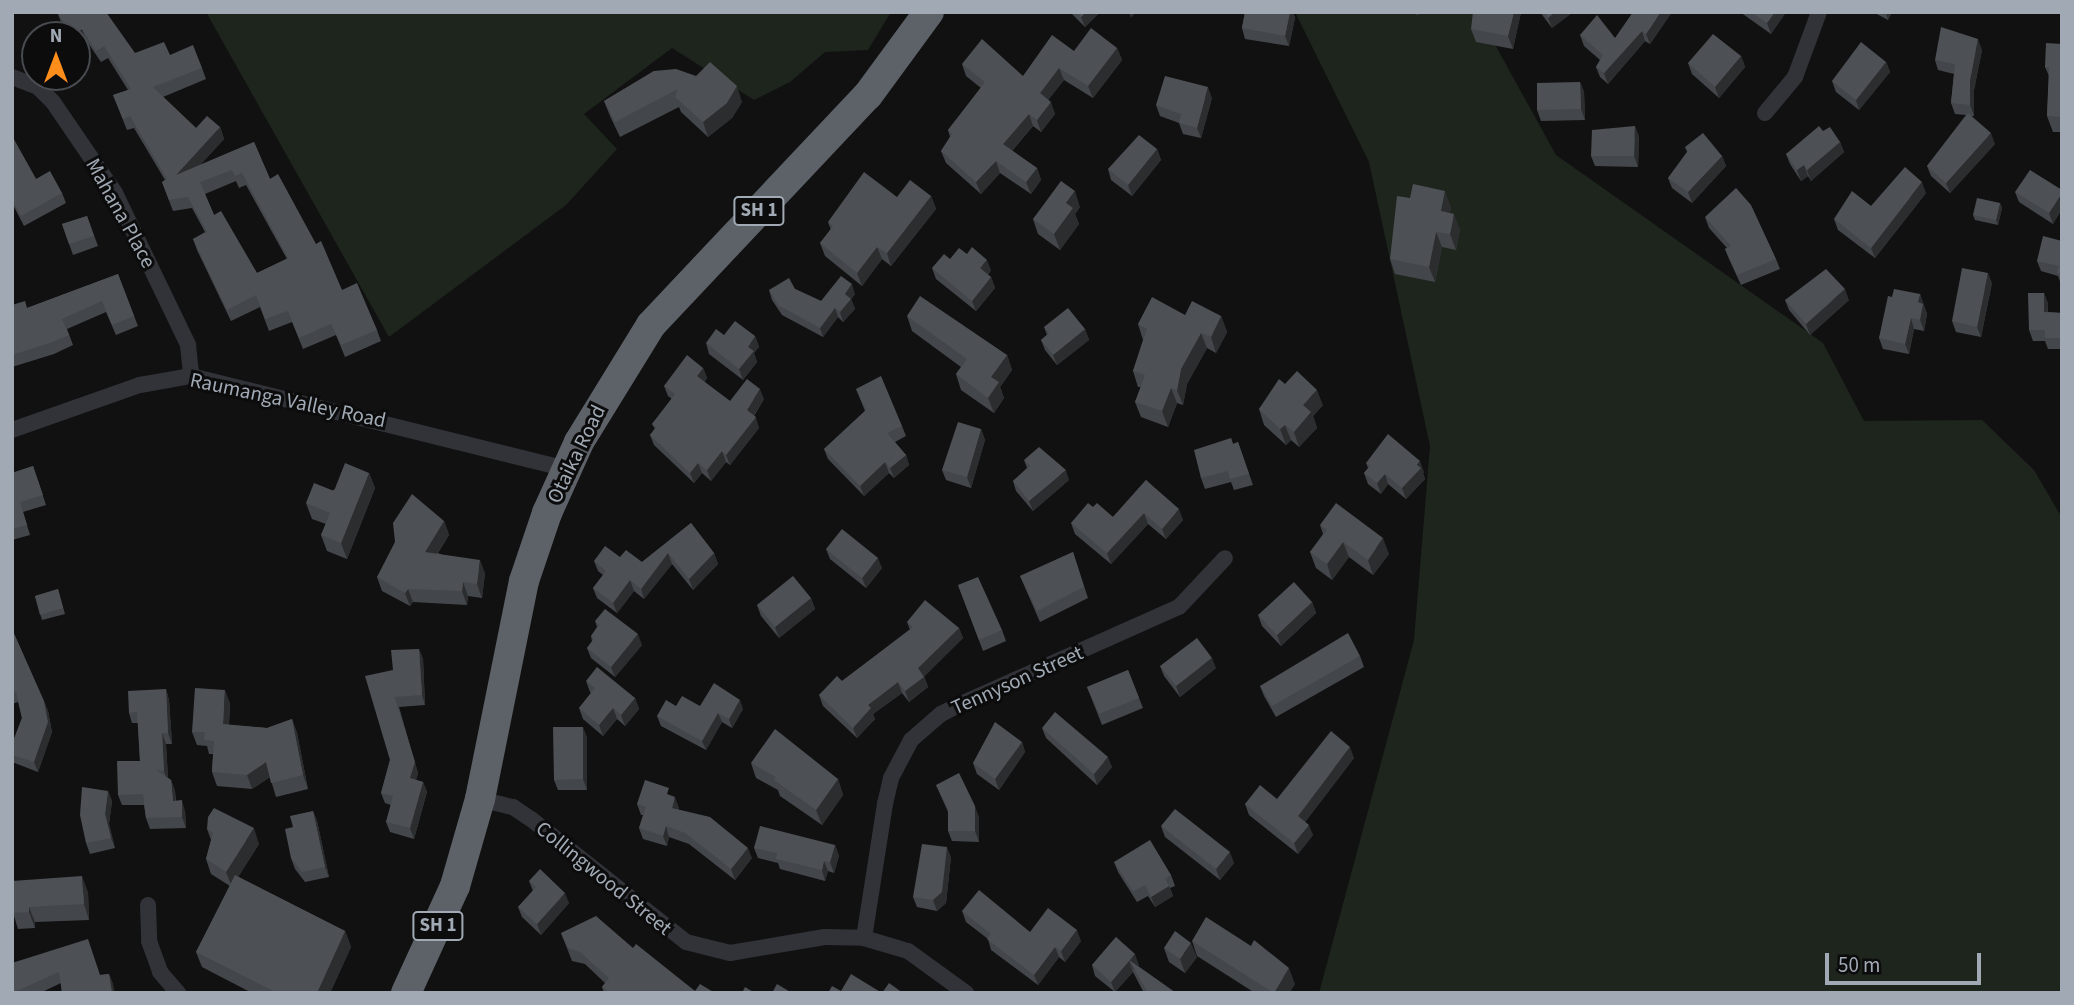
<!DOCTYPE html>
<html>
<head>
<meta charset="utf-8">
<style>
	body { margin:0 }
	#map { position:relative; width:2074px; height:1005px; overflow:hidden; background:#111112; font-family:"Source Sans 3",sans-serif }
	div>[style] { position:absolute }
	.green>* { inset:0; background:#1d251d }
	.street>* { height:16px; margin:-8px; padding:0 8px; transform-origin:8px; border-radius:8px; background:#313338 }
	.highway>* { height:30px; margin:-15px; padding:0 15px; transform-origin:15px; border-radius:15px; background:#5d6269 }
	.wall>* { inset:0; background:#43464a }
	.shaded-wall>* { inset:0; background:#2b2d2f }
	.building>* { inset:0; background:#4d5155 }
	span { translate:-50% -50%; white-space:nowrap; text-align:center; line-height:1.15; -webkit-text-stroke:6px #0c0c0d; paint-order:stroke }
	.shield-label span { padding:2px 5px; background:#0c0c0d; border:2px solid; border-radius:5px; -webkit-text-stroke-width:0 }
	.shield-label { font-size:19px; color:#a1aab4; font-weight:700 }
	.street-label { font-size:21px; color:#a1aab4 }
	.frame { position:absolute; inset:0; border:14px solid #a1aab4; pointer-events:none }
	.north { position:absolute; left:21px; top:21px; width:70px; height:70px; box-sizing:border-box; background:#0c0c0d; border:2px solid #484b50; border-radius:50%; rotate:0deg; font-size:19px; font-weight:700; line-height:28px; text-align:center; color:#a1aab4 }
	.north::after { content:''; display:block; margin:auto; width:24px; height:32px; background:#ff8d1c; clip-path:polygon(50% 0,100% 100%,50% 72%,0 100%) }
	.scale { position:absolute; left:1825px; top:953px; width:156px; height:32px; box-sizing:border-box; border:4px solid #a1aab4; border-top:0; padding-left:9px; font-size:21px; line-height:24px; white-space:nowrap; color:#a1aab4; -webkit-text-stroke:5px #0c0c0d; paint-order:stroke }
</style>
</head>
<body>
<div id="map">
	<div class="green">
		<div style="clip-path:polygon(206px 12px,891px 12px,868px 50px,825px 52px,790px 82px,754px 100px,672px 48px,584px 114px,617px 149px,566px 205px,389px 337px)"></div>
		<div style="clip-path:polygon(1295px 12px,1477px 12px,1556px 155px,1823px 343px,1864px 421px,1982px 420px,2034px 470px,2062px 518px,2062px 993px,1319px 993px,1414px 640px,1430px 446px,1369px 162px)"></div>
	</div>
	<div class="street">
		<div style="left:12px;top:77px;width:28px;rotate:21deg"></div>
		<div style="left:38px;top:87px;width:21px;rotate:45deg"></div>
		<div style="left:53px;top:102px;width:110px;rotate:55.7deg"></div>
		<div style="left:115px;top:193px;width:169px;rotate:64.3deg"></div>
		<div style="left:188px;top:345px;width:31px;rotate:84deg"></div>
		<div style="left:1765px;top:113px;width:47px;rotate:-50.2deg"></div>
		<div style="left:1795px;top:77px;width:69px;rotate:-69.7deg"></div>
		<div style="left:12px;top:430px;width:136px;rotate:-19.4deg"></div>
		<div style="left:140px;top:385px;width:52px;rotate:-10deg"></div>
		<div style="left:191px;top:376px;width:386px;rotate:13.9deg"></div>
		<div style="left:480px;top:799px;width:34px;rotate:14deg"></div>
		<div style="left:513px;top:807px;width:22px;rotate:34deg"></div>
		<div style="left:531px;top:819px;width:198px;rotate:38.4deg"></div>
		<div style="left:686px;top:942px;width:45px;rotate:14deg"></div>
		<div style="left:730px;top:953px;width:96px;rotate:-9.6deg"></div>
		<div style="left:825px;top:937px;width:39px;rotate:1deg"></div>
		<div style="left:864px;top:938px;width:46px;rotate:16.5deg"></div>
		<div style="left:908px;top:951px;width:72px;rotate:35.9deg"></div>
		<div style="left:148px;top:905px;width:36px;rotate:88deg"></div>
		<div style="left:149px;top:941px;width:33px;rotate:70deg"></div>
		<div style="left:160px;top:972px;width:28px;rotate:49deg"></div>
		<div style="left:864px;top:938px;width:136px;rotate:-81.1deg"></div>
		<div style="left:885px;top:804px;width:27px;rotate:-77deg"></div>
		<div style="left:891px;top:778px;width:43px;rotate:-62.2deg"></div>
		<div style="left:911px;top:740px;width:40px;rotate:-41deg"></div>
		<div style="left:941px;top:714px;width:25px;rotate:-27deg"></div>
		<div style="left:963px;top:703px;width:236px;rotate:-24deg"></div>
		<div style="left:1179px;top:607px;width:67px;rotate:-46.8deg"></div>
	</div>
	<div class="highway">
		<div style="left:406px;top:993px;width:118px;rotate:-65.4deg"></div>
		<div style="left:455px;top:886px;width:91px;rotate:-74deg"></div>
		<div style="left:480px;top:799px;width:222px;rotate:-78.6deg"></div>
		<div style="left:524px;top:581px;width:72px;rotate:-71.3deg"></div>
		<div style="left:547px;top:513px;width:78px;rotate:-65.7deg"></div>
		<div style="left:579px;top:442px;width:137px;rotate:-58.4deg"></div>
		<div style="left:651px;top:325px;width:316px;rotate:-46.7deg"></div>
		<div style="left:868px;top:95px;width:103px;rotate:-53.7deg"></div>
	</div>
	<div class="wall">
		<div style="clip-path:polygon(1070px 12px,1100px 12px,1085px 27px)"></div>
		<div style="clip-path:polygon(1245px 12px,1293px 12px,1295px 18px,1289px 46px,1245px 39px,1242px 28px)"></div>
		<div style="clip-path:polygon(1415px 12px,1425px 12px,1417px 15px)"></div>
		<div style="clip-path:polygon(1521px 12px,1513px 49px,1476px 42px,1471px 29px)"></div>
		<div style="clip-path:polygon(1540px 12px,1573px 12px,1552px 28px)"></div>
		<div style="clip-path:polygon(1672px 12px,1650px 44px,1645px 41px,1608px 84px,1600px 77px,1596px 67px,1600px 60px,1584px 46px,1580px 35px,1615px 38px)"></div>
		<div style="clip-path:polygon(1740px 12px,1786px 12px,1771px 34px)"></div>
		<div style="clip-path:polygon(1873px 12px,1892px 12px,1888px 20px)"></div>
		<div style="clip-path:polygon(evenodd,58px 14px,135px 53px,170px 55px,202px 68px,206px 79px,163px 97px,196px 128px,220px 127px,224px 139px,200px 165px,254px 142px,270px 179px,342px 290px,377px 330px,381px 341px,345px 357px,336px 335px,303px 349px,292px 322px,269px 331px,260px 307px,231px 321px,197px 250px,193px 239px,205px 232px,192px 208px,173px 211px,162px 182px,165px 180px,134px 128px,127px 130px,113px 95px,128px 90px,108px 58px,101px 62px,86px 40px,77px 46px,77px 35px,69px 35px,62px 25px,58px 14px,236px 181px,239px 188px,246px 185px,287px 259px,257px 273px,214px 215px,205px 194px,236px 181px)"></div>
		<div style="clip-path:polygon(2062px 44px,2062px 132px,2053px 132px,2047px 116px,2049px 76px,2045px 67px)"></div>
		<div style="clip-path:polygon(1117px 48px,1122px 60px,1093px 98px,1064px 80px,1048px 100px,1055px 114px,1041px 132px,1033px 126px,1012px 151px,1037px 168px,1041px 180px,1031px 194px,1000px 173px,981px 194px,946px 163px,941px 151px,950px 137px,948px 130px,981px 88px,966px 76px,962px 64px,1023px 76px,1074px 51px)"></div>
		<div style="clip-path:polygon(1982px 50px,1974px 90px,1974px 116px,1971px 116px,1995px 144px,1950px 193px,1931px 176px,1927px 166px,1966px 115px,1955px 114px,1951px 103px,1954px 74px,1938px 70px,1935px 60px)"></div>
		<div style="clip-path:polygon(1741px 56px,1745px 67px,1719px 98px,1692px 74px,1688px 63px)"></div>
		<div style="clip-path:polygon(1886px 62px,1890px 72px,1859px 110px,1836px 92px,1832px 81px)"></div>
		<div style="clip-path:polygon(654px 71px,742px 102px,732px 118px,708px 137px,681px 112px,679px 107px,620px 137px,610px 116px,604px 101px)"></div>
		<div style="clip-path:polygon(1580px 82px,1584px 92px,1585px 120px,1541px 121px,1537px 110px)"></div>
		<div style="clip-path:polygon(1212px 98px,1201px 138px,1183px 134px,1179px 123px,1160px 116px,1156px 105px)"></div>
		<div style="clip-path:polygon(1823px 131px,1840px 142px,1844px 152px,1811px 181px,1808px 176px,1801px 181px,1790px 164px,1786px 154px)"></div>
		<div style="clip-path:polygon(12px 136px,36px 179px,62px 193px,66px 203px,24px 226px,12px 203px)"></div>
		<div style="clip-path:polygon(1639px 136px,1638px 167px,1595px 166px,1591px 156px)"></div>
		<div style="clip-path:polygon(1685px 147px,1722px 156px,1726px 166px,1692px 203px,1672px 188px,1668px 178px,1687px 152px)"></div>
		<div style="clip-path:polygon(1157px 149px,1161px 160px,1132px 196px,1111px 180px,1108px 169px)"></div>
		<div style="clip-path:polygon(2062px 190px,2053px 224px,2019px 202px,2015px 192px)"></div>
		<div style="clip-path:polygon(1926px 193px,1875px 258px,1838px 230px,1834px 219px,1871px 206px)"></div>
		<div style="clip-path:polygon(931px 196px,936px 209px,891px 266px,882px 259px,862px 286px,825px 256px,820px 243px,831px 230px,828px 222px,897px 197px)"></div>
		<div style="clip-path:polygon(2000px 203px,2002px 208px,1998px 225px,1975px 220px,1973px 215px)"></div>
		<div style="clip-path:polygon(1080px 207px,1075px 214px,1079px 224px,1060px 250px,1038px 234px,1033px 219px)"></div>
		<div style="clip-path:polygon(1451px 207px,1450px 213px,1460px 229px,1456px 250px,1442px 247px,1435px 282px,1395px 274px,1390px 259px)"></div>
		<div style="clip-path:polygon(87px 216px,98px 246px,73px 255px,62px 224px)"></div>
		<div style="clip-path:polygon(1705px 217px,1776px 259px,1780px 269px,1741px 285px,1729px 259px,1725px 249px,1727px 248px,1709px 228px)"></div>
		<div style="clip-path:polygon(2062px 241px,2062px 284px,2061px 284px,2058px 276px,2041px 271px,2037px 261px)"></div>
		<div style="clip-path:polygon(967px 254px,991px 270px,988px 275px,991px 277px,995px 288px,976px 311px,936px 279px,932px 268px,950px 259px)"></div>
		<div style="clip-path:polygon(118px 274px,138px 326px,116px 335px,106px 312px,67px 329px,73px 345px,54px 354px,12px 367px,12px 305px,27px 308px)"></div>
		<div style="clip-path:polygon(1992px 283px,1981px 337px,1956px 332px,1952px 321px)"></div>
		<div style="clip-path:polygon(795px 289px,821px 301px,855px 294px,851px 299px,855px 309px,843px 322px,838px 317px,823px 337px,782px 315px,772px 300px,769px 290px)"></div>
		<div style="clip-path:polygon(2044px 293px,2048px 304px,2048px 312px,2062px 313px,2062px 349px,2048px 349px,2045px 341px,2033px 341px,2029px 330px)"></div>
		<div style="clip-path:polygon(1920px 294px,1927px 314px,1924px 331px,1914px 329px,1909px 354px,1883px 349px,1879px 338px,1892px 297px)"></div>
		<div style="clip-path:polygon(1785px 300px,1849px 300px,1810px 335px,1789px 310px)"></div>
		<div style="clip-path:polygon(1185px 315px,1221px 316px,1227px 332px,1216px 353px,1207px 348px,1187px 384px,1183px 405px,1177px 403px,1168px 427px,1141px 417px,1135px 402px,1141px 387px,1138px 387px,1133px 371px,1143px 340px,1138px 324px)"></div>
		<div style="clip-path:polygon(907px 316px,1007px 355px,1012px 370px,1000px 387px,1004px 398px,994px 413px,961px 390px,956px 374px,961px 367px,912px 331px)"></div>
		<div style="clip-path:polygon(1044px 327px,1085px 329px,1089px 340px,1057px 365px,1045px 350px,1041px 340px,1047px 335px)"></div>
		<div style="clip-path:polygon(724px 335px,755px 336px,759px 347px,754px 353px,757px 362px,743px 380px,709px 354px,706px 343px)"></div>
		<div style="clip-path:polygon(703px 368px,707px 378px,704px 382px,730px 401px,764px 399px,754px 416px,759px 428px,730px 465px,726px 462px,711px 481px,702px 473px,694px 483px,654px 445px,650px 435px,655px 429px,652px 424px,672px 399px,668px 396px,664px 386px)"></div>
		<div style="clip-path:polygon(1285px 384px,1323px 405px,1313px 416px,1317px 428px,1299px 447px,1291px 440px,1286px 445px,1264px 425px,1259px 409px)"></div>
		<div style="clip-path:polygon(856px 389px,902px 426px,906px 436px,895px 442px,906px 455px,909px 465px,894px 478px,889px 473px,864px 496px,828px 459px,824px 449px,865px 411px)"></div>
		<div style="clip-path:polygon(981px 429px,985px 440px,971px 488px,946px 480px,942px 470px)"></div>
		<div style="clip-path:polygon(1231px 438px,1233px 444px,1238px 442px,1253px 485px,1234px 490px,1231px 482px,1205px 489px,1201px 478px)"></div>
		<div style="clip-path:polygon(1024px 460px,1069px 480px,1033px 511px,1016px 491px,1013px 481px,1027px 468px)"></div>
		<div style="clip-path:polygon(1366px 463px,1424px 472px,1423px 473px,1425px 479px,1406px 499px,1388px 484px,1381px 494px,1368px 484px,1364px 473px,1368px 468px)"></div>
		<div style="clip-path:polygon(33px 466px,46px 505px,23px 512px,30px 535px,12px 540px,12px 473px)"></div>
		<div style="clip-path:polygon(369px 473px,375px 488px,347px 559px,327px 551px,321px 535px,326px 524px,312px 519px,306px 503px)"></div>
		<div style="clip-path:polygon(1146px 480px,1183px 520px,1166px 539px,1148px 524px,1111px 564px,1075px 534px,1071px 523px,1093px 507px,1113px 517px)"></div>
		<div style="clip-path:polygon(444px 521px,449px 535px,438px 553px,485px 573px,482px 598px,468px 596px,467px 605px,413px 602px,410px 606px,382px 591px,377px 577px)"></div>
		<div style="clip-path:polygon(691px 523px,714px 553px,718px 564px,693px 590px,672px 564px,644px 599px,634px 591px,617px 613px,597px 598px,593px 588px,603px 575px,598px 571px,594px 561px,620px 557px,642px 562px)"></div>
		<div style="clip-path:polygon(1320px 525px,1389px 554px,1373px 575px,1349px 557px,1332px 580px,1316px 568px,1310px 552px,1323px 534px)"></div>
		<div style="clip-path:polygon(826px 549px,882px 568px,866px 588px,830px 559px)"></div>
		<div style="clip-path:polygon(1073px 552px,1088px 598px,1040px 622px,1020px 576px)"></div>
		<div style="clip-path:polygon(958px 585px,1002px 630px,1006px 641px,983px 651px)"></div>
		<div style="clip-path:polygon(58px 589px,65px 614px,42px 620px,35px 596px)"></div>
		<div style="clip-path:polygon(811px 598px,815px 609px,779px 638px,761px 616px,757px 605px)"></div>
		<div style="clip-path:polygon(1312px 602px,1316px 613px,1281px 646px,1262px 626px,1258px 615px)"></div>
		<div style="clip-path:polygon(595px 621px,642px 645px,615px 677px,591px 658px,587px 648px,592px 641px,591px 636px,597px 627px)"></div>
		<div style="clip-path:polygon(907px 622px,959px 628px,963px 638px,924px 676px,928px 687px,909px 702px,902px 693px,873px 714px,875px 719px,857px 738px,823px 706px,819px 695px,842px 681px,910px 630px)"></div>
		<div style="clip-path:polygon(12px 629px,48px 711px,52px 732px,38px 772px,12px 762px,12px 744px,22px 718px,18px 702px,12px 704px)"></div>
		<div style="clip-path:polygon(419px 649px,423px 659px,425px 705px,399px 707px,418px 773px,416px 780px,423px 782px,427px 792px,414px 839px,390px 832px,386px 822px,391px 805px,385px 803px,381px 793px,390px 760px,393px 670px)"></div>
		<div style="clip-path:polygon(1360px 656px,1364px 667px,1276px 717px,1264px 696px,1260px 686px)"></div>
		<div style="clip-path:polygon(1160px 666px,1216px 668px,1180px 697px,1164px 676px)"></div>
		<div style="clip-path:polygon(1128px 670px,1143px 708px,1102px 725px,1087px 687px)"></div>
		<div style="clip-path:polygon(586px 681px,635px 698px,639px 709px,625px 726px,617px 719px,603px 736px,583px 719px,579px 708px,591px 693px,590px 692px)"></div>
		<div style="clip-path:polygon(166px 689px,169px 700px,172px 744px,166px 744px,168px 778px,171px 780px,175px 791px,176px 801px,185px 811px,186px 828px,150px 829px,146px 818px,144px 805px,122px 805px,118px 795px,140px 761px,138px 723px,132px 723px,129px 713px)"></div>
		<div style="clip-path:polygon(230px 703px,229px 725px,267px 728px,292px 719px,297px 733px,308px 789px,276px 797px,270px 777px,252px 789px,217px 786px,212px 772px,213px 754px,209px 754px,207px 746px,197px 745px,192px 732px)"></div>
		<div style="clip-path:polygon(676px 706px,700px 706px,743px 709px,732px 728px,722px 722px,706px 750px,661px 726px,657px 716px)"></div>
		<div style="clip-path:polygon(1042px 728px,1112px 767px,1097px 785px,1046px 738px)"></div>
		<div style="clip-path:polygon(587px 737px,587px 790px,558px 790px,554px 780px)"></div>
		<div style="clip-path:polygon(1022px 742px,1025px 752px,999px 790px,977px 774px,973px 763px)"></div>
		<div style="clip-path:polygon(1354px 758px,1305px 822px,1313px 835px,1298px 854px,1249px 815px,1245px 804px,1277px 799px)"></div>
		<div style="clip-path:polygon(751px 763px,838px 779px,843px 795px,822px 825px,780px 796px,778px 790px,756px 778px)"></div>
		<div style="clip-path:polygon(936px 785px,979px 817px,979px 842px,952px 841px,948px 831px,948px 812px)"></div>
		<div style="clip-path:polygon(108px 791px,112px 801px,109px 824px,115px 848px,90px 854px,86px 843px)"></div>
		<div style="clip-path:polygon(672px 796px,679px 808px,678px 809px,752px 858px,735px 880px,689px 844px,669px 837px,667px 846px,643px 839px,639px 828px,643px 815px,641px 815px,637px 804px)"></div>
		<div style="clip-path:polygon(313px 811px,317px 821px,329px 877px,305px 882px,295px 869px,291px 858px,293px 827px)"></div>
		<div style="clip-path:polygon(1161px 826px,1234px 863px,1220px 880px,1165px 837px)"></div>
		<div style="clip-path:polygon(207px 829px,259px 844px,238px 877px,345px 931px,351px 947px,330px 993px,252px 993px,202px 967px,196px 952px,230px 886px,211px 874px,206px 859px,211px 840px)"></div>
		<div style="clip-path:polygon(835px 845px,839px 856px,834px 873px,828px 871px,825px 881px,780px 869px,778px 863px,758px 858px,754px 848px)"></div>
		<div style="clip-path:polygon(951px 857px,946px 903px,937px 911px,917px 907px,913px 897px)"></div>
		<div style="clip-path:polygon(1114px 862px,1171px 875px,1175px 886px,1170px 888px,1173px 896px,1155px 907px,1148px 896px,1137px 902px,1118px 872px)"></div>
		<div style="clip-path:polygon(529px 881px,569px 903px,541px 935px,522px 917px,518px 907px,533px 891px)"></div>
		<div style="clip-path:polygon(88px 892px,89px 920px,35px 922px,35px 928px,18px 929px,13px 913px,12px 904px)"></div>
		<div style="clip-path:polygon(962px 911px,1030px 932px,1081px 941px,1065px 962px,1059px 957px,1038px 985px,991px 950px,988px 939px,966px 922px)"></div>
		<div style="clip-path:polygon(561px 933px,633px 948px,695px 991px,715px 993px,604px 993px,602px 987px,605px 983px,585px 964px,572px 961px)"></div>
		<div style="clip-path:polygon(1116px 937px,1139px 965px,1138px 966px,1176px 993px,1144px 993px,1133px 972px,1115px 992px,1095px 976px,1092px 965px)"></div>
		<div style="clip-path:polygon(1192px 941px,1295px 984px,1289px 993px,1255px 993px,1197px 956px)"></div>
		<div style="clip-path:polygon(1164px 948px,1197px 957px,1185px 973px,1169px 962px)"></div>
		<div style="clip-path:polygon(12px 963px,100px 975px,109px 974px,113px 984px,114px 993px,62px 993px,61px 983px,40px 993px,12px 993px)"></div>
	</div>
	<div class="shaded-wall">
		<div style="clip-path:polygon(1086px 12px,1100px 12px,1085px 27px,1081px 17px)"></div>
		<div style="clip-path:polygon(1129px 12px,1136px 12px,1131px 18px)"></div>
		<div style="clip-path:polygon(1290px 12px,1293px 12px,1295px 18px,1289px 46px,1285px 36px)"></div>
		<div style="clip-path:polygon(1514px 12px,1521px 12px,1513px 49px,1508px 36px)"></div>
		<div style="clip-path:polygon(1555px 12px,1573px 12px,1552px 28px,1548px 18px)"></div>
		<div style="clip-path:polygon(1661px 12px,1672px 12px,1650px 44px,1646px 34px)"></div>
		<div style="clip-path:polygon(1775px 12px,1786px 12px,1771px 34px,1767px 23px)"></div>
		<div style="clip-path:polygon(1886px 12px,1892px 12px,1888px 20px)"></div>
		<div style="clip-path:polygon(82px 29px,86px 40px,77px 46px,77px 35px,73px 35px)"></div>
		<div style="clip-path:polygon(1642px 31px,1645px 41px,1608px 84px,1604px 73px)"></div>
		<div style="clip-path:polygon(1978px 39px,1982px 50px,1974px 90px,1974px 116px,1970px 105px,1970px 80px)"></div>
		<div style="clip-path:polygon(1117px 48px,1122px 60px,1093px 98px,1088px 86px)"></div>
		<div style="clip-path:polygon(1741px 56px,1745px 67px,1719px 98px,1715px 87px)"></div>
		<div style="clip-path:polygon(1886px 62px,1890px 72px,1859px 110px,1856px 100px)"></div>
		<div style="clip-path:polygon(1059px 68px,1064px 80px,1044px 105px,1040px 93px)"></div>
		<div style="clip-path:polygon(1580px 82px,1584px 92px,1585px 120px,1581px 109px)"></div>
		<div style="clip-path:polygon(737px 86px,742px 102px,732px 118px,708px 137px,703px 122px)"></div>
		<div style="clip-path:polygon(1208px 87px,1212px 98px,1201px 138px,1197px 128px)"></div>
		<div style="clip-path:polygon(1051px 102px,1055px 114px,1041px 132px,1037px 120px)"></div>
		<div style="clip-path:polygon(1029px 114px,1033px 126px,1007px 156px,1003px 144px)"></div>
		<div style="clip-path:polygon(1635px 126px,1639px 136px,1638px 167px,1634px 156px)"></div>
		<div style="clip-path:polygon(220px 127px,224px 139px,180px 187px,176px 175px)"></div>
		<div style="clip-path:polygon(1991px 133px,1995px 144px,1950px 193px,1946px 183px)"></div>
		<div style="clip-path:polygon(1840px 142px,1844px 152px,1811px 181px,1807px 170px)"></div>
		<div style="clip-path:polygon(1157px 149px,1161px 160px,1132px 196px,1128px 185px)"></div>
		<div style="clip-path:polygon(1722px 156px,1726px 166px,1692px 203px,1688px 192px)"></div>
		<div style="clip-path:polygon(996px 161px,1000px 173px,981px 194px,976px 182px)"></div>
		<div style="clip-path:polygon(1804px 165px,1808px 176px,1801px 181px,1797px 170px)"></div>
		<div style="clip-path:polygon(1037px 168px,1041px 180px,1031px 194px,1026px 182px)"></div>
		<div style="clip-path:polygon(1922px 182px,1926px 193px,1875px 258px,1871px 248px)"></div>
		<div style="clip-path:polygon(1075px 191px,1080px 207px,1075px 214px,1079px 224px,1060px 250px,1054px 234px,1066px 203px)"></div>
		<div style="clip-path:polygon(1445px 191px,1451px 207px,1447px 226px,1441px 211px)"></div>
		<div style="clip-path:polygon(2062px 193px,2062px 210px,2053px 224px,2049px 213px)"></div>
		<div style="clip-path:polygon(931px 196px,936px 209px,891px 266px,887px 253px)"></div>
		<div style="clip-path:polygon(2000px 203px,2002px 208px,1998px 225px,1996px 220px)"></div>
		<div style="clip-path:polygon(1454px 214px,1460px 229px,1456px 250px,1450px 234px)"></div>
		<div style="clip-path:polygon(1436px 232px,1442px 247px,1435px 282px,1429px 267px)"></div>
		<div style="clip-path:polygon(877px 247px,882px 259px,862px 286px,857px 273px)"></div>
		<div style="clip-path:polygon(987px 260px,991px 270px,984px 279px,980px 268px)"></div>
		<div style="clip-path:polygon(1988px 273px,1992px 283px,1981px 337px,1977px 327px)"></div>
		<div style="clip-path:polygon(991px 277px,995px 288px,976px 311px,972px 301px)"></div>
		<div style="clip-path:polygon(852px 284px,855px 294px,851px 299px,855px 309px,843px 322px,840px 312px,845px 294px)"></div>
		<div style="clip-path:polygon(1845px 289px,1849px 300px,1810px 335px,1806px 324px)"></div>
		<div style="clip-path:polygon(2044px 293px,2048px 304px,2047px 322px,2044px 312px)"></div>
		<div style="clip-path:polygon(1920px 294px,1927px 314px,1924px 331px,1920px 320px,1918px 302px)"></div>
		<div style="clip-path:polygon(835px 308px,838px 317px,823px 337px,820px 328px)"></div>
		<div style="clip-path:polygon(1221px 316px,1227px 332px,1216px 353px,1211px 337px)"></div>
		<div style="clip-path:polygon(1911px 318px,1914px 329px,1909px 354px,1905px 344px)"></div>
		<div style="clip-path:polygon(1085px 329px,1089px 340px,1057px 365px,1053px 355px)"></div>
		<div style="clip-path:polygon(1201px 333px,1207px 348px,1187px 384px,1183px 405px,1177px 390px,1181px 369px)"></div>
		<div style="clip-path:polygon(755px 336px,759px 347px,754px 353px,757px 362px,743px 380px,739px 369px,748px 347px)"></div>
		<div style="clip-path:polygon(1007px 355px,1012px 370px,1000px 387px,1004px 398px,994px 413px,988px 398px,991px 377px)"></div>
		<div style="clip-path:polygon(703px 368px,707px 378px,701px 387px,697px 376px)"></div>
		<div style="clip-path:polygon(1171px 388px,1177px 403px,1168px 427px,1162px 411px)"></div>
		<div style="clip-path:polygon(760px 389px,764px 399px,750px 421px,747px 410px)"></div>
		<div style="clip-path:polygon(1317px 390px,1323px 405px,1313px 416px,1317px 428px,1299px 447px,1294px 432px,1303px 405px)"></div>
		<div style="clip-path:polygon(756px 417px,759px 428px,730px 465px,726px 455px)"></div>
		<div style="clip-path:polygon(1285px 425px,1291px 440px,1286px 445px,1280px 429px)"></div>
		<div style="clip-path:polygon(981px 429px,985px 440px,971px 488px,967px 477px)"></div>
		<div style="clip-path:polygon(722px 451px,726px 462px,711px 481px,707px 470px)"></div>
		<div style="clip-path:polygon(906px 455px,909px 465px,894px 478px,890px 468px)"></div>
		<div style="clip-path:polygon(1420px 461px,1424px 472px,1423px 473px,1425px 479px,1406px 499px,1402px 488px)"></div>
		<div style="clip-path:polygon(885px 462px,889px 473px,864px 496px,860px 486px)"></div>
		<div style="clip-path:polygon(698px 463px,702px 473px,694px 483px,690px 473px)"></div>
		<div style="clip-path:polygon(1066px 470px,1069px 480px,1033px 511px,1029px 501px)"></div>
		<div style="clip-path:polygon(369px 473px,375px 488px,347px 559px,341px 543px)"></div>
		<div style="clip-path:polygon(1385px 474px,1388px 484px,1381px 494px,1377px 483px)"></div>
		<div style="clip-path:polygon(1179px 509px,1183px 520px,1166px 539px,1162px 529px)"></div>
		<div style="clip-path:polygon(1144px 513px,1148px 524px,1111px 564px,1107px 553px)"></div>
		<div style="clip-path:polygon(444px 521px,449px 535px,430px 565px,425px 552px)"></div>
		<div style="clip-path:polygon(1383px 538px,1389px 554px,1373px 575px,1368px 560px)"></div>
		<div style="clip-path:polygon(1343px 542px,1349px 557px,1332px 580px,1327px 564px)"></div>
		<div style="clip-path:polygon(668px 553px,672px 564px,644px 599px,641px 589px)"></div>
		<div style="clip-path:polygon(714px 553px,718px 564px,693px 590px,689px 579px)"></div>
		<div style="clip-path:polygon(878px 558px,882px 568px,866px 588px,862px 578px)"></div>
		<div style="clip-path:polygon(480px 560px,485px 573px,482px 598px,477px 584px)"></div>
		<div style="clip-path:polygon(630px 580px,634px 591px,617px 613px,613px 603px)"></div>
		<div style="clip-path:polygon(463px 582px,468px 596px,467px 605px,462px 591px)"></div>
		<div style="clip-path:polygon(408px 589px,413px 602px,410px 606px,405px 593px)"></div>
		<div style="clip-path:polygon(811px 598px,815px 609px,779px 638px,775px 627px)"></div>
		<div style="clip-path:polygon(1312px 602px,1316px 613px,1281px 646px,1277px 635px)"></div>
		<div style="clip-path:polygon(959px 628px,963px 638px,923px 678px,924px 677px,928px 687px,909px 702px,905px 691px,918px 668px)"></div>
		<div style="clip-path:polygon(638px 634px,642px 645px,615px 677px,611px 667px)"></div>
		<div style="clip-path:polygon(419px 649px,423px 659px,425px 705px,422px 695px)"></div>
		<div style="clip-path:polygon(1212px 658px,1216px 668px,1180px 697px,1176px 686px)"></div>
		<div style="clip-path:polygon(898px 682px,902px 693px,873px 714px,875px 719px,857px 738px,853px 728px,868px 705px)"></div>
		<div style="clip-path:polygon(166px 689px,169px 700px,172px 744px,168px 733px)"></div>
		<div style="clip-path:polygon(225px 690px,230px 703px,228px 738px,223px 724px)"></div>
		<div style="clip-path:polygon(395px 697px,418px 773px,414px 789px,410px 778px)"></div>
		<div style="clip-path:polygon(635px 698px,639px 709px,625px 726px,621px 715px)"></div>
		<div style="clip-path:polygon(740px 700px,743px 709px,732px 728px,729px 719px)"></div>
		<div style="clip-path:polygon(44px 701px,48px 711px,52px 732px,38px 772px,34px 762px)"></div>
		<div style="clip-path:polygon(613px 708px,617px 719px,603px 736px,599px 725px)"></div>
		<div style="clip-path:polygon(718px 713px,722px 722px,706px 750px,702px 741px)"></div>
		<div style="clip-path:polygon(292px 719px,297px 733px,308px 789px,303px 775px)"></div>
		<div style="clip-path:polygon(583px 727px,587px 737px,587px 790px,583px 779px)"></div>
		<div style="clip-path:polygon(162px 733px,166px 744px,168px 782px,164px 771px)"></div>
		<div style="clip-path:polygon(1022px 742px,1025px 752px,999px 790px,995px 779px)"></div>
		<div style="clip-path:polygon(1350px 747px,1354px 758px,1302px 826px,1298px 816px)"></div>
		<div style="clip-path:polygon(1108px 757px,1112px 767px,1097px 785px,1094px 774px)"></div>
		<div style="clip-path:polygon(266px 762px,271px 776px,252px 789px,247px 775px)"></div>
		<div style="clip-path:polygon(838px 779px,843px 795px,822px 825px,816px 810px)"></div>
		<div style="clip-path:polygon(171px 780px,175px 791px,176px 811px,173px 801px)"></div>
		<div style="clip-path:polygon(423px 782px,427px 792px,414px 839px,410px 828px)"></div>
		<div style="clip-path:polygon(108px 791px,112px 801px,109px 824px,115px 848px,111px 838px,105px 814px)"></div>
		<div style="clip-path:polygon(675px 797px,679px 808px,676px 818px,672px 808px)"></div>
		<div style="clip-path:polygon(182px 800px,185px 811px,186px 828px,182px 817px)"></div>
		<div style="clip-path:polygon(975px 806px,979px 817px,979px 842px,975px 831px)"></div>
		<div style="clip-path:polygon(313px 811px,317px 821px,329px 877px,325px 867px)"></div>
		<div style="clip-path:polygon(1309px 825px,1313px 835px,1298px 854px,1294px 843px)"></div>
		<div style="clip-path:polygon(666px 826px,669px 837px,667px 846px,663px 836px)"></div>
		<div style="clip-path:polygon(254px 828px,259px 844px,232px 887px,226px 872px)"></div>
		<div style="clip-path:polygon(835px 845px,839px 856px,834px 873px,830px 862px)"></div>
		<div style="clip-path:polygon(947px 847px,951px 857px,946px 903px,937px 911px,933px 900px)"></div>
		<div style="clip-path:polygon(748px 848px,752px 858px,735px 880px,731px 869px)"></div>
		<div style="clip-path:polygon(1230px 852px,1234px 863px,1220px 880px,1216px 869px)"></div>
		<div style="clip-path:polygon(824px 861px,828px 871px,825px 881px,822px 870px)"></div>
		<div style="clip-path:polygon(82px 876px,88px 892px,89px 920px,84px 904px)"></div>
		<div style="clip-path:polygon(1169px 886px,1173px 896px,1155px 907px,1151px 897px)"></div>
		<div style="clip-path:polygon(565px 893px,569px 903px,541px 935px,537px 924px)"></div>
		<div style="clip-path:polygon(29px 907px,35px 922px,35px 928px,29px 912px)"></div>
		<div style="clip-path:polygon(1077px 930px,1081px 941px,1065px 962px,1061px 951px)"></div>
		<div style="clip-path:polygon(345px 931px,351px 947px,330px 993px,317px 993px)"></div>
		<div style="clip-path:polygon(1191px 943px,1197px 957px,1185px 973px,1180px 959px)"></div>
		<div style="clip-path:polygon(1055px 947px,1059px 957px,1038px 985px,1034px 975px)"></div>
		<div style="clip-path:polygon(1135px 954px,1139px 965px,1134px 970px,1129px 961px)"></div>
		<div style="clip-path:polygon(1129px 961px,1133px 972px,1115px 992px,1111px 982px)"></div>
		<div style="clip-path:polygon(1289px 968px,1295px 984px,1289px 993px,1274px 993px)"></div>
		<div style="clip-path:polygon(109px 974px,113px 984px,114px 993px,112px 993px)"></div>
	</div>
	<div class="building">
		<div style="clip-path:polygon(evenodd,61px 12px,106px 12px,135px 53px,164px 42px,170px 55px,193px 45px,202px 68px,153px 87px,196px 128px,207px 116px,220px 127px,176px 175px,254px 142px,270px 179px,278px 174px,316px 244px,321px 241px,342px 290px,357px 283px,377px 330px,341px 345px,331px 324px,299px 338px,288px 311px,265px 319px,256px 295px,227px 310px,193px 239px,207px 232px,188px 197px,169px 200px,162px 182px,167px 179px,130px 116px,123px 119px,113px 95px,131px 89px,104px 46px,96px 51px,82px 29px,73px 35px,58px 14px,61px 12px,232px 170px,235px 176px,242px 173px,288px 258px,257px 273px,221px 211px,214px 215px,200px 182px,232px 170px)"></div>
		<div style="clip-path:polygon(1077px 12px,1086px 12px,1081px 17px)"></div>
		<div style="clip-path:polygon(1245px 12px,1290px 12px,1285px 36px,1242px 28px)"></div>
		<div style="clip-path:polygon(1473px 12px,1514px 12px,1508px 36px,1471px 29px)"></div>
		<div style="clip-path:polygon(1544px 12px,1555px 12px,1548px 18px)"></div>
		<div style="clip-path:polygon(1633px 12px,1661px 12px,1646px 34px,1642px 31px,1604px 73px,1596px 67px,1603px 55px,1580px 35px,1597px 15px,1615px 38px)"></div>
		<div style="clip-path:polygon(1751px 12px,1775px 12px,1767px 23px)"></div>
		<div style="clip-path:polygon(1941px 27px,1978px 39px,1970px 80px,1970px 105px,1951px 103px,1955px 64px,1935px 60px)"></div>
		<div style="clip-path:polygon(1091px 28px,1117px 48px,1088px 86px,1059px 68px,1040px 93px,1051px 102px,1037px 120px,1029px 114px,1003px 144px,1037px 168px,1026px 182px,996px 161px,976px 182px,941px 151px,952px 134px,948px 130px,985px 82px,962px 64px,982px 39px,1023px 76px,1052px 35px,1074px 51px)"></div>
		<div style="clip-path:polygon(1713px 34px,1741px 56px,1715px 87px,1688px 63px)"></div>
		<div style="clip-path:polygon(1861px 42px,1886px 62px,1856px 100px,1832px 81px)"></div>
		<div style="clip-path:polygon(2046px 43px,2062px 44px,2062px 117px,2047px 116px,2049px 67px,2045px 67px)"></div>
		<div style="clip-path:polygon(710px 62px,737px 86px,727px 103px,703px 122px,675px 97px,678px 89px,615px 122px,604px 101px,654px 71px,676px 69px,696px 76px)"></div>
		<div style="clip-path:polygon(1165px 76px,1208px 87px,1197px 128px,1179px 123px,1181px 114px,1156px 105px)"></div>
		<div style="clip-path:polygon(1580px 82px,1581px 109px,1537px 110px,1537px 83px)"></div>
		<div style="clip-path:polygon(1968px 113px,1991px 133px,1946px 183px,1927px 166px)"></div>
		<div style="clip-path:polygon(1635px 126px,1634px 156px,1591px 156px,1592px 130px)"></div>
		<div style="clip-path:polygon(1819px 126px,1823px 131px,1830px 127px,1840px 142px,1807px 170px,1804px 165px,1797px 170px,1786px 154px)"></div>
		<div style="clip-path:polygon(1703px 133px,1722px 156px,1688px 192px,1668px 178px,1688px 151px,1685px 147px)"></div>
		<div style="clip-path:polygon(1139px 135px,1157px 149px,1128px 185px,1108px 169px)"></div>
		<div style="clip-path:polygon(12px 136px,36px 179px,50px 171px,62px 193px,21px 216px,12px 200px)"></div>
		<div style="clip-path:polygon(1905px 167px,1922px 182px,1871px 248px,1834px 219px,1852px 191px,1871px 206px)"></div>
		<div style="clip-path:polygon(2030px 170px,2062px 190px,2062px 193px,2049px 213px,2015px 192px)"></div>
		<div style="clip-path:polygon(864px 172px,897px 197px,910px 180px,931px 196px,887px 253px,877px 247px,857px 273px,820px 243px,833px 226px,828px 222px)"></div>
		<div style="clip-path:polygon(1061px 181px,1075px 191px,1066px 203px,1073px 208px,1054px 234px,1033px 219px)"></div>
		<div style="clip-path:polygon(1413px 184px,1445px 191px,1441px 211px,1454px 214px,1450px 234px,1436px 232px,1429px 267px,1390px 259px,1397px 196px,1410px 198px)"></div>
		<div style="clip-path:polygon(1736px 188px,1751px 205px,1776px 259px,1737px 275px,1725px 249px,1731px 246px,1705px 217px)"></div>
		<div style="clip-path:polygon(1977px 198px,2000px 203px,1996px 220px,1973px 215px)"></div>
		<div style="clip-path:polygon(87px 216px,94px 236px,69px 244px,62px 224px)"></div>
		<div style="clip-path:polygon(2043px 236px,2062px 241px,2062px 275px,2057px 273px,2059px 266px,2037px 261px)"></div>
		<div style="clip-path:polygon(972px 247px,987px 260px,980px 268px,991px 277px,972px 301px,932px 268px,944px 254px,950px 259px,959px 248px,967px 254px)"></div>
		<div style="clip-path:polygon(1962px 268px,1988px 273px,1977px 327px,1952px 321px)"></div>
		<div style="clip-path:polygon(1826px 269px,1845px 289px,1806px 324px,1785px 300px)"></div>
		<div style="clip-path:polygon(118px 274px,134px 316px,112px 325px,102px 301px,62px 319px,69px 335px,50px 343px,12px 355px,12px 305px,25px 301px,27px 308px)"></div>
		<div style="clip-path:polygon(841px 276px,852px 284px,845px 294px,851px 299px,840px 312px,835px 308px,820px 328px,778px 305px,769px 290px,789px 278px,795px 289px,821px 301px)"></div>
		<div style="clip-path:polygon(1894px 289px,1920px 294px,1918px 302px,1923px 304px,1920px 320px,1911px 318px,1905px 344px,1879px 338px,1888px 296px,1892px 297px)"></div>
		<div style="clip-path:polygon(2028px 293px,2044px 293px,2044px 312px,2062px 313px,2062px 338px,2045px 338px,2045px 330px,2029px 330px)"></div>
		<div style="clip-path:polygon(920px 296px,1007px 355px,991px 377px,999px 382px,988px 398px,956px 374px,967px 359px,907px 316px)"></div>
		<div style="clip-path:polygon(1152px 297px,1185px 315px,1192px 301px,1221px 316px,1211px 337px,1201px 333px,1181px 369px,1177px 390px,1171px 388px,1162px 411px,1135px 402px,1145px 375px,1133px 371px,1147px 329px,1138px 324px)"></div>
		<div style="clip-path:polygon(1068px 308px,1085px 329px,1053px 355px,1041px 340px,1049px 333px,1044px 327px)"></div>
		<div style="clip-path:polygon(735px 321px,755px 336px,748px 347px,754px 351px,739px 369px,706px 343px,716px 329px,724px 335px)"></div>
		<div style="clip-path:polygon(687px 355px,703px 368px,697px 376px,730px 401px,747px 379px,760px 389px,747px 410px,756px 417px,726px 455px,722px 451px,707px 470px,698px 463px,690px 473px,650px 435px,656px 427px,652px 424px,675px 394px,664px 386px)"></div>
		<div style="clip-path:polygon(1297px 371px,1317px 390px,1303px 405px,1311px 412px,1294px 432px,1285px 425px,1280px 429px,1259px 409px,1279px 379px,1285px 384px)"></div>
		<div style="clip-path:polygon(881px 376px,902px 426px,887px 433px,906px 455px,890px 468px,885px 462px,860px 486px,824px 449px,866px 410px,856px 389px)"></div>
		<div style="clip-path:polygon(958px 422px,981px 429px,967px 477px,942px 470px)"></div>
		<div style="clip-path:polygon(1388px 434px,1420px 461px,1417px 465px,1421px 468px,1402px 488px,1385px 474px,1377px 483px,1364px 473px,1370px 466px,1366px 463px)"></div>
		<div style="clip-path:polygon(1231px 438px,1233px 444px,1238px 442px,1249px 474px,1230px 479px,1228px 471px,1201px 478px,1194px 450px)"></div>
		<div style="clip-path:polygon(1039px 447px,1066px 470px,1029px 501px,1013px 481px,1030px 466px,1024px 460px)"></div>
		<div style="clip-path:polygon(345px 463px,369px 473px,341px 543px,321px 535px,330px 513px,306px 503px,314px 483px,334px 491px)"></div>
		<div style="clip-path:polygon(33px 466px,43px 495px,20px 502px,27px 525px,12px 529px,12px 473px)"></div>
		<div style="clip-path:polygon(1146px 480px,1179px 509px,1162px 529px,1144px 513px,1107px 553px,1071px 523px,1088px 503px,1093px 507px,1097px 503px,1113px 517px)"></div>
		<div style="clip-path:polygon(412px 494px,444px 521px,425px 552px,480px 560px,477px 584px,463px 582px,462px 591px,408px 589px,405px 593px,377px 577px,395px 542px,393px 523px)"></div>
		<div style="clip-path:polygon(1336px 503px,1383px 538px,1368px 560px,1343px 542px,1327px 564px,1310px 552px,1327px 530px,1320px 525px)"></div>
		<div style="clip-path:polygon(691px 523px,714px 553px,689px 579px,668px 553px,641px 589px,630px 580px,613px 603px,593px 588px,606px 571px,594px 561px,605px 546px,620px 557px,626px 550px,642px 562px)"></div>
		<div style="clip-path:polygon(842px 529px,878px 558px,862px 578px,826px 549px)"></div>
		<div style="clip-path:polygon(1073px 552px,1084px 587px,1037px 611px,1020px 576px)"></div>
		<div style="clip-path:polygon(793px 576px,811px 598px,775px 627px,757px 605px)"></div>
		<div style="clip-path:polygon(978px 577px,1002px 630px,979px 640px,958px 585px)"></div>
		<div style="clip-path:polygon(1294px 582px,1312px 602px,1277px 635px,1258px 615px)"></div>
		<div style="clip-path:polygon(58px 589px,63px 608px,40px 615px,35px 596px)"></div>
		<div style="clip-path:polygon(925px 600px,959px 628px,918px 668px,924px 677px,905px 691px,898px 682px,868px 705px,871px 708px,853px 728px,819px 695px,837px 676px,842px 681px,913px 627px,907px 622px)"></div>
		<div style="clip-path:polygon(605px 609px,638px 634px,611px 667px,587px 648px,594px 639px,591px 636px,599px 625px,595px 621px)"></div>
		<div style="clip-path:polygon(12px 629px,44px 701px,48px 722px,34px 762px,12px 755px,12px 744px,22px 718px,16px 691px,12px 693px)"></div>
		<div style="clip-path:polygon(1348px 633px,1360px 656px,1272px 706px,1260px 686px)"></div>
		<div style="clip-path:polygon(1197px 638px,1212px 658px,1176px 686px,1160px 666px)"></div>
		<div style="clip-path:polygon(419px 649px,422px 695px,395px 697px,415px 762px,410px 778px,423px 782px,410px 828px,386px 822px,393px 796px,381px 793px,390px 760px,365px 676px,393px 670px,391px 650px)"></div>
		<div style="clip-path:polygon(597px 667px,635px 698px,621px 715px,613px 708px,599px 725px,579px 708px,595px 688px,586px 681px)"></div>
		<div style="clip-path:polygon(1128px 670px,1139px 698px,1099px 714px,1087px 687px)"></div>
		<div style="clip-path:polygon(714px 683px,740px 700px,729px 719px,718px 713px,702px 741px,657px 716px,666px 700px,676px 706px,682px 696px,700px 706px)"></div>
		<div style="clip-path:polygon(195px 688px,225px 690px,223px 724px,267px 728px,292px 719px,303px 775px,271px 783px,266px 762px,247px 775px,212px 772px,214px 741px,204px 740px,205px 732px,192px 732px)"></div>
		<div style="clip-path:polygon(166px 689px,168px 733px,162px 733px,164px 771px,156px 770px,171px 780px,173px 801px,182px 800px,182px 817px,146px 818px,143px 794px,118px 795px,117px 761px,140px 761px,137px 712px,129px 713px,128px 691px)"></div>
		<div style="clip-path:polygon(1055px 712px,1108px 757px,1094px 774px,1042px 728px)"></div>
		<div style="clip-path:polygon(995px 722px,1022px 742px,995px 779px,973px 763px)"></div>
		<div style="clip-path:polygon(553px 727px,583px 727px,583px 779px,554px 780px)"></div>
		<div style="clip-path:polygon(775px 729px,838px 779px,816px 810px,774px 780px,776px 777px,751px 763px)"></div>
		<div style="clip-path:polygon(1331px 731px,1350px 747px,1298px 816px,1309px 825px,1294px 843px,1245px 804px,1260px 785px,1277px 799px)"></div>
		<div style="clip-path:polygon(959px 773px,975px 806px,975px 831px,948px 831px,948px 809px,936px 785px)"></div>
		<div style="clip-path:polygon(645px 780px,669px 788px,667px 794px,675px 797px,672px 808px,710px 817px,748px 848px,731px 869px,685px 833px,666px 826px,663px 836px,639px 828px,646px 807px,637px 804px)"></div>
		<div style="clip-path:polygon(82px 787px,108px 791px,105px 814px,111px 838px,86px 843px,80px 815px)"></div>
		<div style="clip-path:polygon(214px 808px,254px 828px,226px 872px,206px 859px,213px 833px,207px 829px,208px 817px)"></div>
		<div style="clip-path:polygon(1175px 809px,1230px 852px,1216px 869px,1161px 826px)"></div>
		<div style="clip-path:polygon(313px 811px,325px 867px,302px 872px,291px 858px,285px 829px,293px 827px,290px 816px)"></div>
		<div style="clip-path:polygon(760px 826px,835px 845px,830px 862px,824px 861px,822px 870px,776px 859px,777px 853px,754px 848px)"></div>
		<div style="clip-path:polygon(1150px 840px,1171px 875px,1165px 879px,1169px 886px,1151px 897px,1145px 885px,1133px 891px,1114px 862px)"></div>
		<div style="clip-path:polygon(922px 844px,947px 847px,942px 892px,933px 900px,913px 897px)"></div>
		<div style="clip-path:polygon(540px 869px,565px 893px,537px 924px,518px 907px,536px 887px,529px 881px)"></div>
		<div style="clip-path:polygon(235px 875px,345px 931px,317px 993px,277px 993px,196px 952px)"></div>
		<div style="clip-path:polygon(82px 876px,84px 904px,29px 907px,29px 912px,13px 913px,12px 881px)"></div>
		<div style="clip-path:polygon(979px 890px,1030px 932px,1048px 908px,1077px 930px,1061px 951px,1055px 947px,1034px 975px,987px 939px,991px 934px,962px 911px)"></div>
		<div style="clip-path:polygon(596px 916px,633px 948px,636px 944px,695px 991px,700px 984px,715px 993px,610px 993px,602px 987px,609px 978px,580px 952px,568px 948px,561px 933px)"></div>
		<div style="clip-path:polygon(1206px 917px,1251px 946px,1254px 940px,1289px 968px,1274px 993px,1192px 941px)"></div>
		<div style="clip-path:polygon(1175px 931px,1191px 943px,1180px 959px,1164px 948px)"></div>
		<div style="clip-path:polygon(1116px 937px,1135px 954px,1111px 982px,1092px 965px)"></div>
		<div style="clip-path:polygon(88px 939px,100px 975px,109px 974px,112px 993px,62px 993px,59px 972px,12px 993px,12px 963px)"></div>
		<div style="clip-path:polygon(1129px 960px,1176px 993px,1148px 993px)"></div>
		<div style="clip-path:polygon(851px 974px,882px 993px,828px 993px,832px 986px,841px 991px)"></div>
		<div style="clip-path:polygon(889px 983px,903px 993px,882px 993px)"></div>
		<div style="clip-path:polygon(777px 984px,792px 993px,772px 993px)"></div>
		<div style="clip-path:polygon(745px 987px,755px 993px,742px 993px)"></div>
	</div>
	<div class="shield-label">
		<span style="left:759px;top:211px">SH 1</span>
		<span style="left:438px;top:926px">SH 1</span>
	</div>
	<div class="street-label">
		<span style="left:121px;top:213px;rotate:61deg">Mahana Place</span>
		<span style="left:288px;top:400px;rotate:12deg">Raumanga Valley Road</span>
		<span style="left:576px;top:454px;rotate:-64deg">Otaika Road</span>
		<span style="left:1017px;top:680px;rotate:-24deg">Tennyson Street</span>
		<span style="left:604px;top:878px;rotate:39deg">Collingwood Street</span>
	</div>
	<div class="frame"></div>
	<div class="north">N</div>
	<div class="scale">50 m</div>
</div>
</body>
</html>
